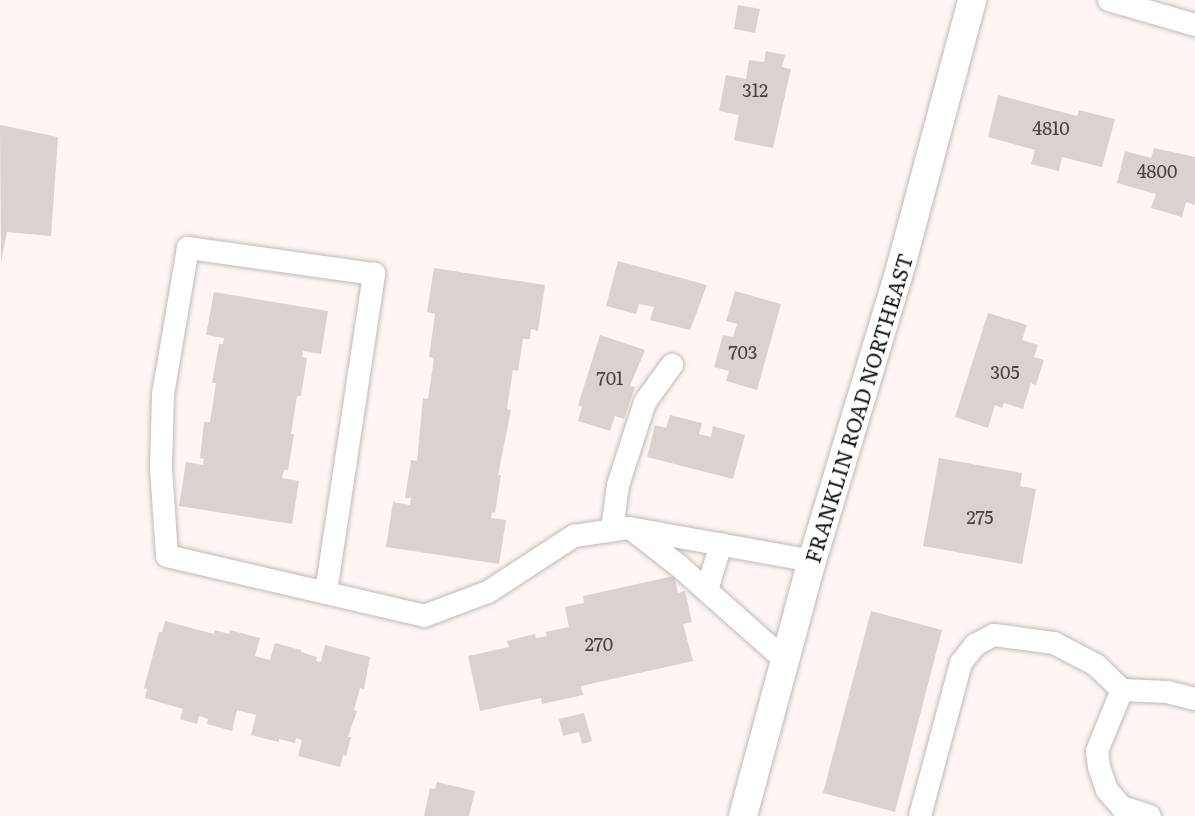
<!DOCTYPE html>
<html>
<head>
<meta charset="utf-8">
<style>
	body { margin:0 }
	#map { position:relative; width:1195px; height:816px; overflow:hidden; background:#fdf6f4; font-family:Literata,serif }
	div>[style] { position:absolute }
	.building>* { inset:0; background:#d9d2d0 }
	.roads { filter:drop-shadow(0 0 2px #c1bab8) drop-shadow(0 0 2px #c1bab8) }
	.minor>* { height:22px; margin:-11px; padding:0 11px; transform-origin:11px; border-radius:11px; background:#fff }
	.tertiary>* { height:28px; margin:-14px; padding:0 14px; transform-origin:14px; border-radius:14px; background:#fff }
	span { translate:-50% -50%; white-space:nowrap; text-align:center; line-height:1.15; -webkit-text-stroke:4.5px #fff; paint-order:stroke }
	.number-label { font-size:18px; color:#474442 }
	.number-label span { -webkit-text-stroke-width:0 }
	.street-label { font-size:21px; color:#161413 }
</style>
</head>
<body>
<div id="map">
	<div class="building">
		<div style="clip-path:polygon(738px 5px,760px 9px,755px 33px,734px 29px)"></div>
		<div style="clip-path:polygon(766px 51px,785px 55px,782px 67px,791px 69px,773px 148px,734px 140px,739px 115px,719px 111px,726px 75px,746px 79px,749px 60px,764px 62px)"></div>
		<div style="clip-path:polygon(998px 95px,1077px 116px,1079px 110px,1115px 119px,1102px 167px,1062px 157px,1059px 171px,1031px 164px,1035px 150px,988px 137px)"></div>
		<div style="clip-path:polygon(0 125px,58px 137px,51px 236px,7px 232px,1px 262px)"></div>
		<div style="clip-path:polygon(1154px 148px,1195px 157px,1195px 205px,1186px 202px,1182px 217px,1151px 208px,1156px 194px,1117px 183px,1125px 151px,1151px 158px)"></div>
		<div style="clip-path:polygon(618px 261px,707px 285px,690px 330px,650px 320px,654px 307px,639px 304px,636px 314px,606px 306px)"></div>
		<div style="clip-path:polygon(434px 268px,545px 285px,538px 331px,531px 329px,530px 339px,523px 339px,518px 371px,513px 370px,507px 409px,511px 410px,498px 475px,501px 475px,495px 513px,492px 512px,491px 518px,506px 520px,499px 564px,386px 547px,393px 502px,410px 505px,411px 498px,405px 498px,411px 460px,417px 461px,423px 398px,428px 399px,434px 358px,429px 357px,435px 314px,427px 312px)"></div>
		<div style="clip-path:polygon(735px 291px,781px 304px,757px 390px,726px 381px,729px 371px,714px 367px,723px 335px,733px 337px,737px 324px,726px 321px)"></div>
		<div style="clip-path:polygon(214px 292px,328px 311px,321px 354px,303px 351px,302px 357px,307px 358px,301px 396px,297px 396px,291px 434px,294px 434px,288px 470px,284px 470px,282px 478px,299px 481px,292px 524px,179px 506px,186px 462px,203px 465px,204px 459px,200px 458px,204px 422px,210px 422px,216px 383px,212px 383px,219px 344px,223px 344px,224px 338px,206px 335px)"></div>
		<div style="clip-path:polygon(988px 313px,1027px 325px,1022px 340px,1038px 345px,1034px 357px,1044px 360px,1036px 385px,1031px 383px,1023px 409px,1004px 403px,1002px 408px,995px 405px,988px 428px,955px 417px)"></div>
		<div style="clip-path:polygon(600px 335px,645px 350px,630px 386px,635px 387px,624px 419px,615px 416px,610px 431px,578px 421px,582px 407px,578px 405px)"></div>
		<div style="clip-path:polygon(670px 415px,702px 423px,699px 434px,711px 437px,713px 426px,745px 435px,733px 479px,647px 457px,655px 425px,666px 428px)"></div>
		<div style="clip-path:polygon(939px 458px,1022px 473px,1020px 486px,1036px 489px,1022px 564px,923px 546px)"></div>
		<div style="clip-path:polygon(674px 576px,678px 593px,685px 591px,692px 622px,683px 624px,693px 661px,581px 686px,583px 695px,542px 704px,541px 698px,480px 711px,468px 656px,509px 647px,507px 641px,535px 634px,536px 638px,547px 636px,546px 632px,569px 627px,565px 607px,584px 603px,583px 596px)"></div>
		<div style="clip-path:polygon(871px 611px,942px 630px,895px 812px,823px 793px)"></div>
		<div style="clip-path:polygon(165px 621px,214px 634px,215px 630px,229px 634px,230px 630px,260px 638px,255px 656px,270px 660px,275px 643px,301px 650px,301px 652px,317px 657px,316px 661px,321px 662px,325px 645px,370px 657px,364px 689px,360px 688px,354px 710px,357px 711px,348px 737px,351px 737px,346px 756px,343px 755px,340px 767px,298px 756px,302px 740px,296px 738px,295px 743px,279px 739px,279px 742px,251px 735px,256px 715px,237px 710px,232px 731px,207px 724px,208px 719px,199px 716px,197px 724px,180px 719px,183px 709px,145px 698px,147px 689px,144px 688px,159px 632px,162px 632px)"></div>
		<div style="clip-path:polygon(584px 713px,592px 741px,582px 744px,579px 732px,563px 736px,559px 719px)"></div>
		<div style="clip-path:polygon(437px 782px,475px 791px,469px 816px,424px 816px,430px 788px,435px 789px)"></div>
	</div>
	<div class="roads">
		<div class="minor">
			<div style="left:1109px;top:0;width:90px;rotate:16.2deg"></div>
			<div style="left:612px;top:530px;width:45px;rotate:-82.4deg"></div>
			<div style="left:618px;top:485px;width:87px;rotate:-72deg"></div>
			<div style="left:645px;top:402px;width:46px;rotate:-53.9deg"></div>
			<div style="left:633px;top:530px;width:58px;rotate:38deg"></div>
			<div style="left:679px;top:566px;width:142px;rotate:41.6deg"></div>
			<div style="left:707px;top:590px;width:48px;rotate:-73.1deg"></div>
			<div style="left:326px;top:592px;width:322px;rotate:-81.4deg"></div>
			<div style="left:374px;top:274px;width:188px;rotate:-172deg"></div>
			<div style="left:188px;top:248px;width:149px;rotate:99.7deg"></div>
			<div style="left:163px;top:395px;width:73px;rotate:91.6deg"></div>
			<div style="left:161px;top:468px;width:88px;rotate:86.1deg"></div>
			<div style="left:167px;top:556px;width:264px;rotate:13.1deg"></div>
			<div style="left:424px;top:616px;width:68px;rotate:-20.6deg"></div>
			<div style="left:488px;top:592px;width:103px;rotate:-33.1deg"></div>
			<div style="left:574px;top:536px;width:56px;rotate:-8.3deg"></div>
			<div style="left:629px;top:528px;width:186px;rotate:10.2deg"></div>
			<div style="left:1122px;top:690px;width:66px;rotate:112.3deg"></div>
			<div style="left:1097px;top:751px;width:16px;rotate:83deg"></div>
			<div style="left:1099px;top:767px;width:24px;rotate:71deg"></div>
			<div style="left:1107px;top:790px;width:23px;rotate:49deg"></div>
			<div style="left:1122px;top:807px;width:29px;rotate:18deg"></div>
			<div style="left:920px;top:816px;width:158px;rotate:-75deg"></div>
			<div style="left:961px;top:663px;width:23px;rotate:-52deg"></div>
			<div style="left:975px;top:645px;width:21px;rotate:-28deg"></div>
			<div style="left:994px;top:635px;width:61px;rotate:7.6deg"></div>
			<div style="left:1054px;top:643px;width:47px;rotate:27.6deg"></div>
			<div style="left:1096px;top:665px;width:36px;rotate:44deg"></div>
			<div style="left:1122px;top:690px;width:45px;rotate:2.5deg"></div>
			<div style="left:1167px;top:692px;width:29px;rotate:14deg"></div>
		</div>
		<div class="tertiary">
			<div style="left:743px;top:816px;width:264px;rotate:-74.9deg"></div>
			<div style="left:812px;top:561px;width:312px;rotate:-73.2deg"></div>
			<div style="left:902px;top:262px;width:271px;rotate:-75deg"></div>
		</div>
	</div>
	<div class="number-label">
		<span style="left:755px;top:90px">312</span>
		<span style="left:1051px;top:128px">4810</span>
		<span style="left:1157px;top:171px">4800</span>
		<span style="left:743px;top:352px">703</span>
		<span style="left:1005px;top:372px">305</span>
		<span style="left:610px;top:378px">701</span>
		<span style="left:980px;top:517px">275</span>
		<span style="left:599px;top:644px">270</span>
	</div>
	<div class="street-label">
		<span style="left:858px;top:408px;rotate:-73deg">FRANKLIN ROAD NORTHEAST</span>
	</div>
</div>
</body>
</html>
